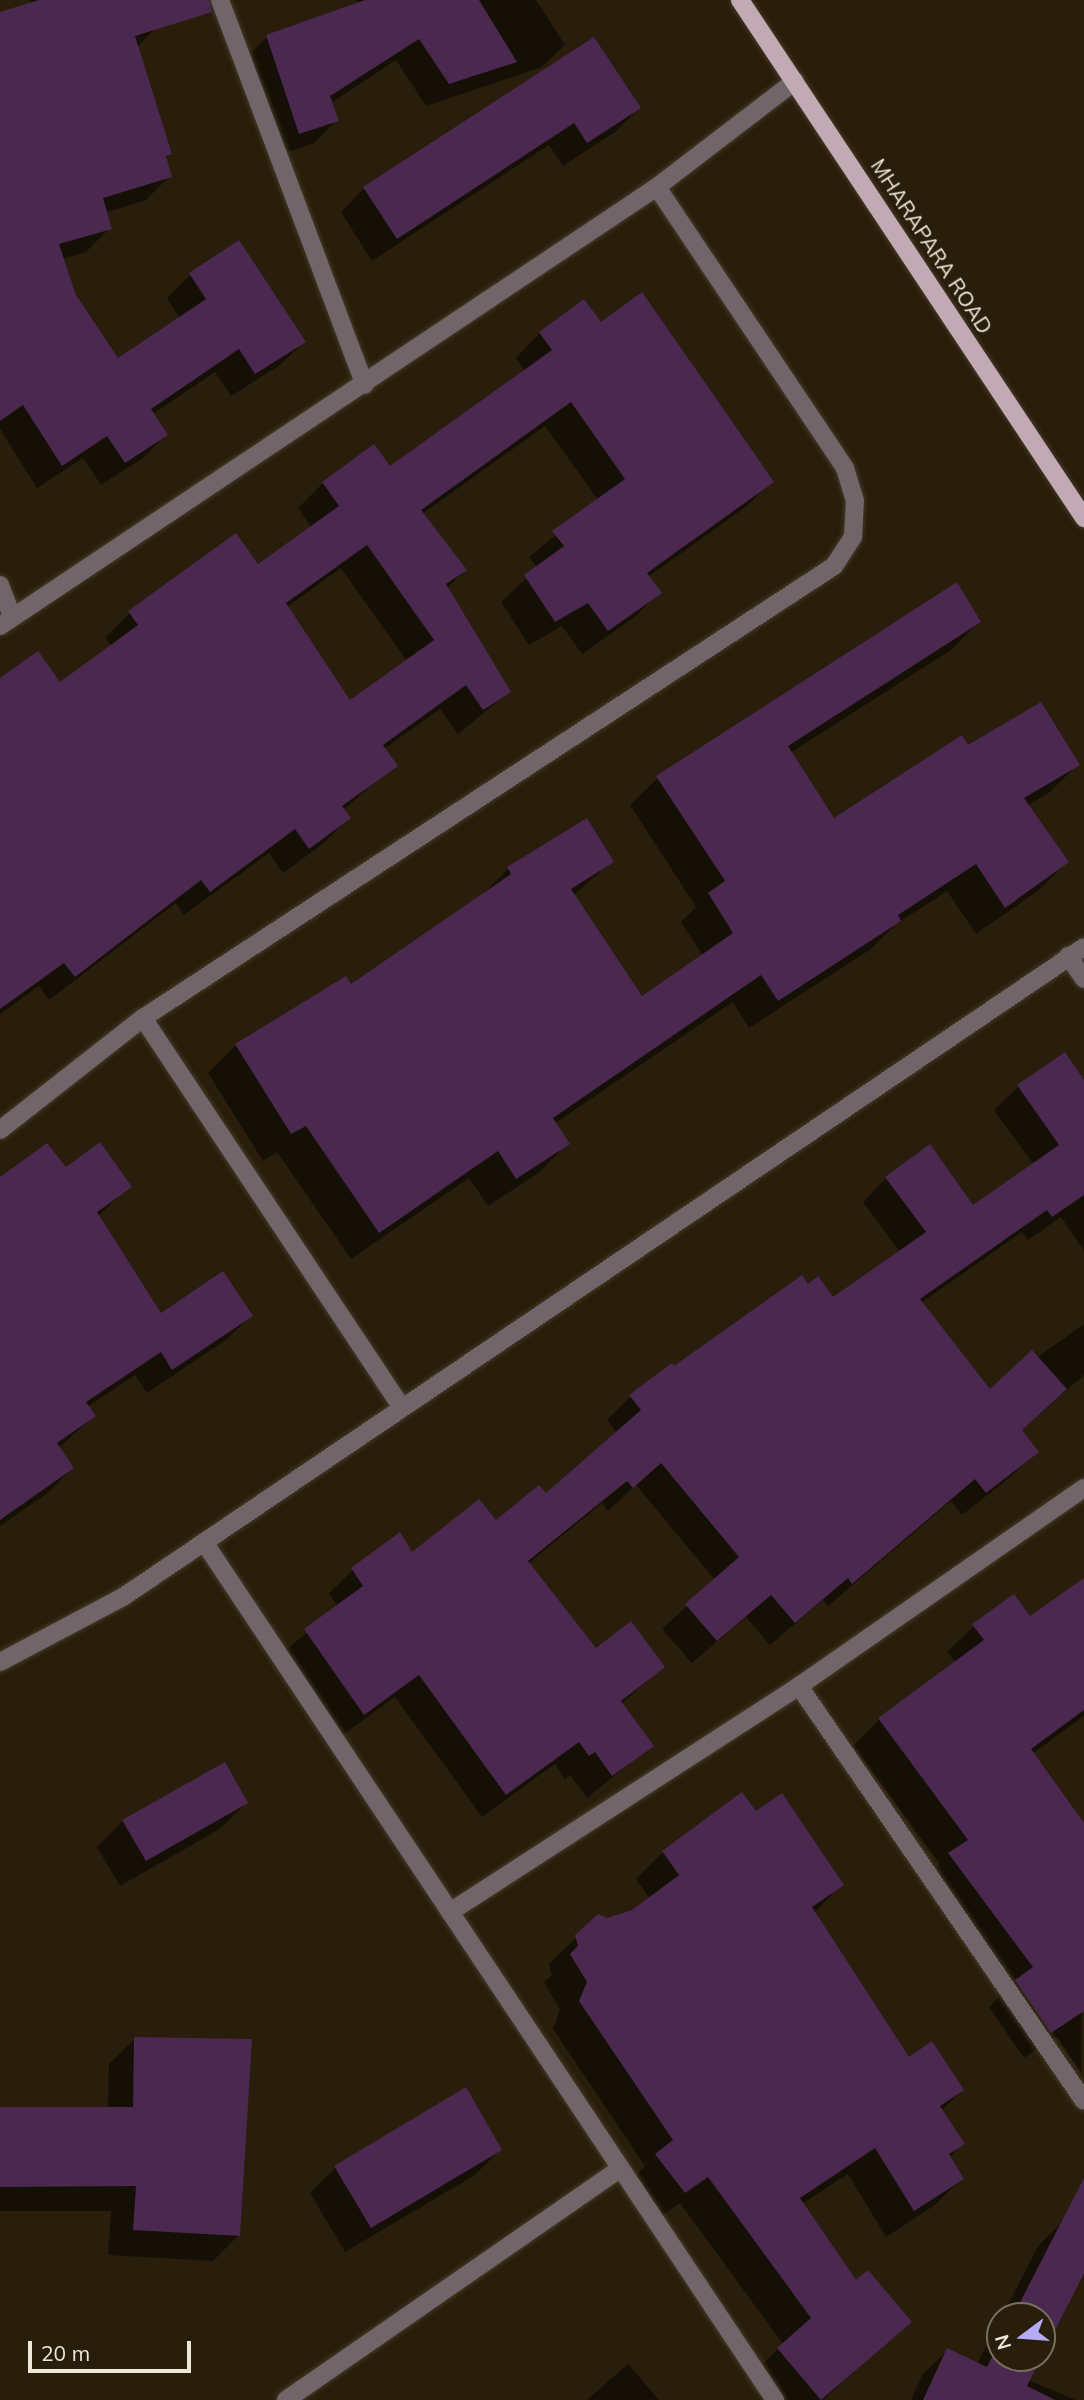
<!DOCTYPE html>
<html>
<head>
<meta charset="utf-8">
<style>
	body { margin:0 }
	#map { position:relative; width:1084px; height:2400px; overflow:hidden; background:#291e0b; font-family:Mulish,sans-serif }
	div>[style] { position:absolute }
	.shadow>* { inset:0; background:#0007 }
	.building>* { inset:0; background:#4a2850 }
	.roads { filter:drop-shadow(0 0 2px #453a28) drop-shadow(0 0 2px #453a28) }
	.minor>* { height:18px; margin:-9px; padding:0 9px; transform-origin:9px; border-radius:9px; background:#706569 }
	.major>* { height:18px; margin:-9px; padding:0 9px; transform-origin:9px; border-radius:9px; background:#c1aab4 }
	span { translate:-50% -50%; white-space:nowrap; text-align:center; line-height:1.15; -webkit-text-stroke:5px #291e0b; paint-order:stroke }
	.street-label { font-size:21px; color:#eee6da }
	.north { position:absolute; left:986px; top:2302px; width:70px; height:70px; box-sizing:border-box; background:#291e0b; border:2px solid #786e5e; border-radius:50%; rotate:254deg; font-size:19px; font-weight:700; line-height:28px; text-align:center; color:#eee6da }
	.north::after { content:''; display:block; margin:auto; width:24px; height:32px; background:#b4acf9; clip-path:polygon(50% 0,100% 100%,50% 72%,0 100%) }
	.scale { position:absolute; left:28px; top:2341px; width:163px; height:32px; box-sizing:border-box; border:4px solid #eee6da; border-top:0; padding-left:9px; font-size:21px; line-height:24px; white-space:nowrap; color:#eee6da; -webkit-text-stroke:5px #291e0b; paint-order:stroke }
</style>
</head>
<body>
<div id="map">
	<div class="shadow">
		<div style="clip-path:polygon(30px 0,145px 0,155px 29px,137px 47px,170px 154px,165px 159px,170px 176px,146px 200px,105px 213px,110px 228px,86px 252px,63px 259px,75px 295px,118px 361px,180px 319px,167px 298px,190px 275px,304px 342px,280px 365px,231px 396px,215px 372px,153px 414px,166px 435px,143px 458px,101px 485px,83px 458px,37px 488px,0 429px,0 27px,31px 4px)"></div>
		<div style="clip-path:polygon(356px 0,536px 0,565px 45px,542px 67px,426px 106px,396px 60px,331px 103px,337px 120px,314px 143px,276px 156px,244px 60px,267px 37px,359px 4px)"></div>
		<div style="clip-path:polygon(594px 39px,639px 108px,615px 132px,563px 166px,549px 145px,372px 261px,341px 212px,364px 188px)"></div>
		<div style="clip-path:polygon(evenodd,600px 324px,772px 481px,747px 506px,648px 577px,659px 592px,635px 617px,582px 654px,562px 626px,529px 645px,501px 602px,537px 568px,529px 557px,598px 500px,545px 426px,422px 514px,465px 570px,447px 588px,509px 692px,458px 734px,440px 709px,384px 749px,395px 765px,343px 810px,349px 818px,324px 843px,283px 873px,269px 853px,184px 915px,176px 903px,49px 1000px,39px 986px,0 1014px,0 680px,60px 684px,112px 647px,105px 638px,130px 613px,258px 567px,312px 528px,298px 508px,323px 483px,390px 468px,525px 371px,516px 358px,540px 333px,600px 324px,341px 568px,407px 661px,350px 702px,287px 607px,341px 568px)"></div>
		<div style="clip-path:polygon(979px 622px,951px 650px,790px 753px,834px 820px,968px 747px,1078px 764px,1050px 792px,1027px 806px,1067px 862px,1039px 890px,976px 934px,947px 891px,895px 925px,871px 949px,749px 1028px,733px 1002px,554px 1124px,567px 1144px,540px 1172px,488px 1206px,469px 1178px,351px 1259px,277px 1152px,263px 1161px,208px 1073px,236px 1045px,350px 987px,481px 896px,508px 869px,612px 861px,573px 896px,641px 999px,703px 956px,681px 922px,696px 907px,630px 805px,658px 778px)"></div>
		<div style="clip-path:polygon(1065px 1054px,1084px 1083px,1084px 1251px,1061px 1217px,1028px 1240px,1022px 1232px,921px 1303px,990px 1391px,1084px 1324px,1084px 1375px,1020px 1431px,1036px 1451px,1013px 1475px,962px 1515px,951px 1501px,828px 1606px,823px 1600px,770px 1645px,746px 1617px,692px 1663px,662px 1629px,715px 1580px,636px 1485px,608px 1511px,602px 1503px,528px 1564px,596px 1650px,663px 1667px,621px 1704px,651px 1746px,587px 1798px,570px 1775px,565px 1779px,555px 1764px,482px 1817px,395px 1697px,340px 1737px,281px 1654px,338px 1607px,329px 1593px,353px 1570px,412px 1554px,495px 1522px,546px 1495px,617px 1433px,607px 1420px,631px 1396px,808px 1286px,832px 1299px,900px 1252px,863px 1202px,886px 1178px,973px 1207px,1034px 1165px,994px 1110px,1018px 1087px)"></div>
		<div style="clip-path:polygon(65px 1170px,130px 1186px,98px 1216px,161px 1315px,251px 1316px,226px 1340px,147px 1393px,135px 1375px,87px 1407px,94px 1416px,58px 1448px,72px 1468px,48px 1493px,0 1526px,0 1179px)"></div>
		<div style="clip-path:polygon(1084px 1608px,1084px 1716px,1032px 1754px,1084px 1826px,1081px 2072px,1056px 2036px,1024px 2058px,989px 2007px,1006px 1991px,923px 1881px,940px 1864px,853px 1746px,879px 1720px,956px 1663px,947px 1652px,974px 1626px)"></div>
		<div style="clip-path:polygon(246px 1803px,220px 1829px,120px 1886px,97px 1847px,123px 1821px)"></div>
		<div style="clip-path:polygon(756px 1814px,841px 1885px,814px 1913px,908px 2059px,962px 2090px,941px 2111px,962px 2144px,949px 2158px,962px 2178px,935px 2205px,886px 2237px,848px 2174px,802px 2204px,856px 2283px,909px 2322px,823px 2400px,771px 2400px,751px 2376px,783px 2344px,680px 2203px,657px 2219px,629px 2182px,645px 2166px,553px 2029px,560px 2010px,544px 1982px,552px 1975px,549px 1964px,577px 1937px,606px 1919px,632px 1912px,650px 1899px,636px 1879px,663px 1852px)"></div>
		<div style="clip-path:polygon(135px 2039px,239px 2235px,213px 2261px,108px 2255px,111px 2211px,0 2211px,0 2109px,108px 2109px,109px 2064px)"></div>
		<div style="clip-path:polygon(500px 2150px,475px 2175px,345px 2252px,310px 2193px,335px 2168px)"></div>
		<div style="clip-path:polygon(1064px 2220px,1084px 2231px,1084px 2269px,1042px 2353px,1042px 2316px,1002px 2316px,1038px 2246px)"></div>
		<div style="clip-path:polygon(1000px 2320px,1000px 2358px,1039px 2358px,1028px 2380px,1076px 2400px,911px 2400px,922px 2375px,948px 2350px,977px 2364px)"></div>
		<div style="clip-path:polygon(628px 2364px,659px 2400px,587px 2400px)"></div>
	</div>
	<div class="building">
		<div style="clip-path:polygon(39px 0,209px 0,212px 12px,135px 36px,172px 154px,166px 156px,172px 177px,103px 198px,112px 229px,59px 244px,76px 295px,118px 358px,206px 299px,189px 273px,239px 240px,306px 342px,255px 374px,239px 349px,151px 409px,168px 435px,125px 463px,107px 436px,62px 466px,23px 405px,0 421px,0 12px)"></div>
		<div style="clip-path:polygon(365px 0,479px 0,517px 62px,449px 84px,419px 39px,330px 96px,339px 121px,299px 134px,266px 35px)"></div>
		<div style="clip-path:polygon(594px 37px,641px 108px,587px 143px,574px 123px,397px 239px,363px 187px)"></div>
		<div style="clip-path:polygon(evenodd,642px 292px,774px 482px,647px 573px,662px 593px,608px 631px,588px 603px,555px 622px,524px 575px,564px 546px,552px 531px,625px 479px,571px 402px,421px 510px,467px 570px,446px 584px,511px 692px,483px 710px,466px 685px,383px 745px,398px 766px,342px 806px,351px 818px,309px 849px,295px 829px,210px 892px,201px 880px,75px 977px,64px 963px,0 1009px,0 678px,38px 651px,60px 682px,138px 625px,128px 611px,236px 533px,258px 564px,339px 506px,322px 482px,374px 444px,390px 466px,552px 350px,539px 332px,584px 299px,601px 322px,642px 292px,367px 545px,434px 640px,350px 700px,286px 603px,367px 545px)"></div>
		<div style="clip-path:polygon(957px 582px,981px 622px,788px 746px,834px 818px,962px 735px,968px 745px,1041px 702px,1080px 765px,1024px 798px,1069px 862px,1005px 908px,976px 864px,898px 915px,901px 921px,778px 1001px,761px 975px,553px 1118px,570px 1144px,516px 1179px,498px 1151px,379px 1233px,306px 1126px,291px 1134px,235px 1044px,346px 976px,351px 984px,511px 874px,507px 867px,587px 818px,614px 862px,571px 889px,642px 996px,733px 933px,708px 893px,725px 881px,656px 776px)"></div>
		<div style="clip-path:polygon(1065px 1052px,1084px 1080px,1084px 1195px,1052px 1217px,1047px 1210px,920px 1299px,990px 1389px,1032px 1350px,1067px 1389px,1022px 1430px,1039px 1452px,986px 1493px,975px 1479px,852px 1584px,848px 1578px,795px 1623px,771px 1595px,717px 1641px,685px 1604px,739px 1557px,661px 1463px,633px 1488px,627px 1481px,528px 1561px,596px 1648px,631px 1621px,665px 1667px,621px 1701px,654px 1746px,612px 1776px,595px 1752px,589px 1756px,579px 1742px,506px 1795px,419px 1675px,364px 1715px,304px 1629px,363px 1586px,351px 1568px,400px 1532px,412px 1552px,479px 1499px,496px 1520px,539px 1485px,546px 1493px,641px 1410px,629px 1395px,672px 1363px,674px 1366px,802px 1275px,808px 1284px,818px 1276px,833px 1297px,926px 1232px,885px 1177px,930px 1144px,973px 1205px,1059px 1145px,1017px 1085px)"></div>
		<div style="clip-path:polygon(100px 1142px,132px 1187px,97px 1212px,161px 1313px,223px 1271px,253px 1316px,172px 1370px,161px 1352px,86px 1402px,96px 1416px,57px 1443px,74px 1468px,0 1520px,0 1177px,47px 1143px,66px 1167px)"></div>
		<div style="clip-path:polygon(1084px 1578px,1084px 1710px,1031px 1749px,1084px 1823px,1084px 2011px,1051px 2033px,1015px 1980px,1033px 1967px,948px 1853px,968px 1840px,878px 1718px,984px 1640px,972px 1624px,1014px 1594px,1030px 1616px)"></div>
		<div style="clip-path:polygon(225px 1762px,248px 1803px,146px 1861px,122px 1820px)"></div>
		<div style="clip-path:polygon(742px 1792px,756px 1811px,782px 1793px,844px 1885px,812px 1907px,909px 2057px,932px 2041px,964px 2090px,940px 2106px,965px 2144px,949px 2154px,964px 2179px,914px 2211px,875px 2148px,800px 2198px,856px 2280px,868px 2270px,912px 2322px,821px 2400px,777px 2348px,811px 2318px,708px 2177px,685px 2193px,655px 2154px,673px 2140px,579px 2001px,587px 1982px,570px 1954px,578px 1946px,575px 1935px,598px 1914px,607px 1918px,632px 1910px,679px 1875px,662px 1851px)"></div>
		<div style="clip-path:polygon(134px 2037px,252px 2039px,240px 2236px,133px 2230px,136px 2186px,0 2187px,0 2107px,133px 2107px)"></div>
		<div style="clip-path:polygon(466px 2087px,502px 2150px,371px 2228px,334px 2166px)"></div>
		<div style="clip-path:polygon(1084px 2178px,1084px 2273px,1042px 2356px,1042px 2316px,1013px 2316px)"></div>
		<div style="clip-path:polygon(1000px 2341px,1000px 2358px,1041px 2358px,1027px 2386px,1055px 2400px,923px 2400px,947px 2348px,987px 2367px)"></div>
	</div>
	<div class="roads">
		<div class="minor">
			<div style="left:220px;top:0;width:411px;rotate:69.4deg"></div>
			<div style="left:0;top:585px;width:34px;rotate:69deg"></div>
			<div style="left:0;top:626px;width:790px;rotate:-33.75deg"></div>
			<div style="left:657px;top:187px;width:174px;rotate:-37.5deg"></div>
			<div style="left:1068px;top:956px;width:28px;rotate:55deg"></div>
			<div style="left:143px;top:1018px;width:826px;rotate:-33.19deg"></div>
			<div style="left:834px;top:566px;width:35px;rotate:-57deg"></div>
			<div style="left:853px;top:537px;width:36px;rotate:-87deg"></div>
			<div style="left:855px;top:501px;width:34px;rotate:-107deg"></div>
			<div style="left:845px;top:468px;width:338px;rotate:-123.8deg"></div>
			<div style="left:0;top:1130px;width:182px;rotate:-38.1deg"></div>
			<div style="left:143px;top:1018px;width:467px;rotate:56.4deg"></div>
			<div style="left:204px;top:1542px;width:1031px;rotate:56.36deg"></div>
			<div style="left:0;top:1662px;width:139px;rotate:-27.9deg"></div>
			<div style="left:123px;top:1597px;width:1160px;rotate:-34.07deg"></div>
			<div style="left:799px;top:1686px;width:347px;rotate:-34.8deg"></div>
			<div style="left:450px;top:1912px;width:416px;rotate:-32.9deg"></div>
			<div style="left:799px;top:1686px;width:503px;rotate:55.52deg"></div>
			<div style="left:286px;top:2400px;width:406px;rotate:-34.7deg"></div>
		</div>
		<div class="major">
			<div style="left:740px;top:0;width:622px;rotate:56.41deg"></div>
		</div>
	</div>
	<div class="street-label">
		<span style="left:932px;top:246px;rotate:57deg">MHARAPARA ROAD</span>
	</div>
	<div class="north">N</div>
	<div class="scale">20 m</div>
</div>
</body>
</html>
